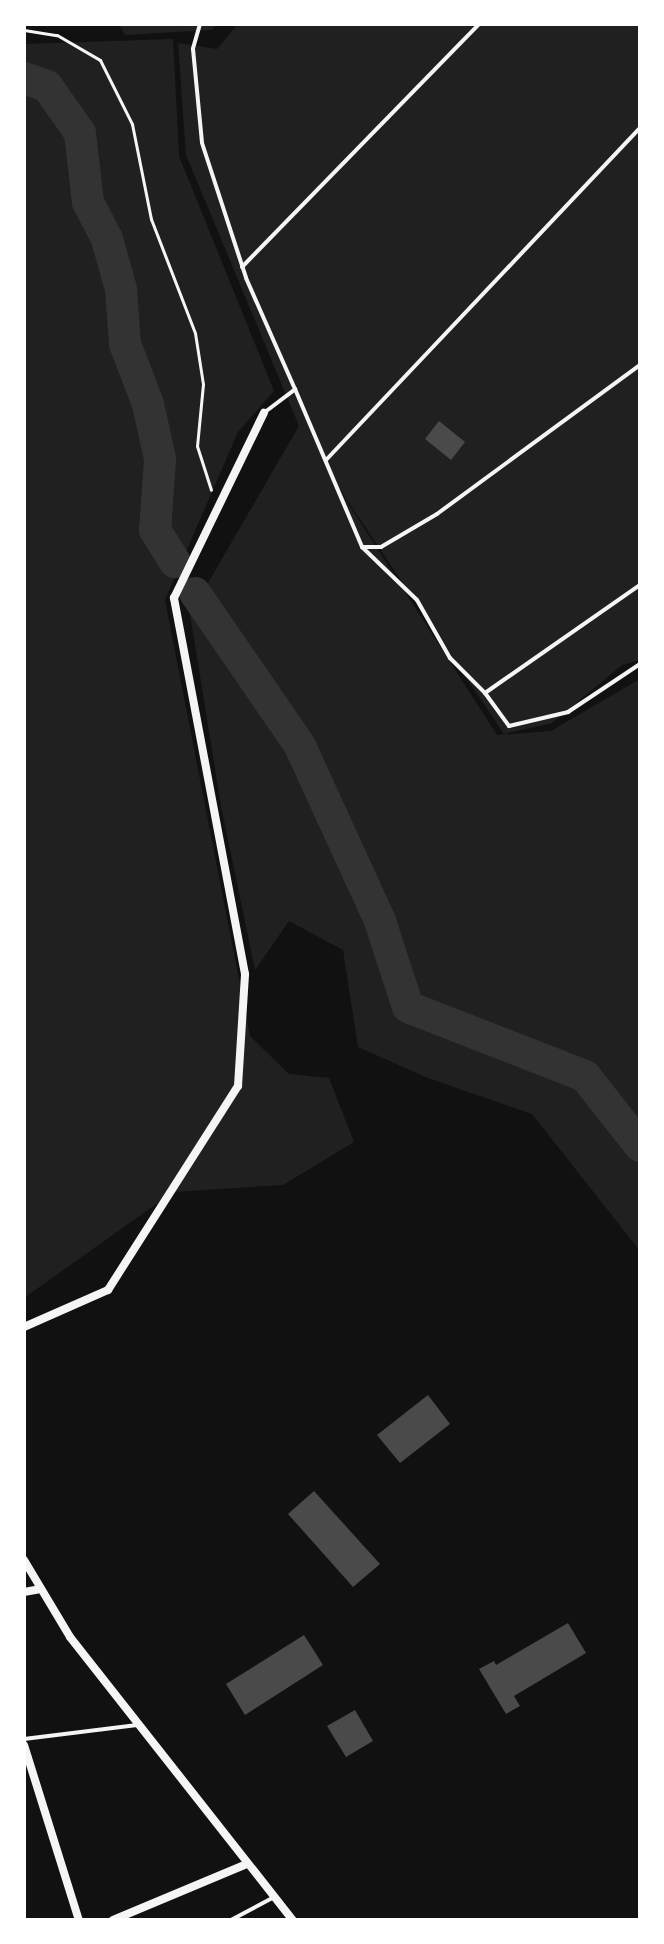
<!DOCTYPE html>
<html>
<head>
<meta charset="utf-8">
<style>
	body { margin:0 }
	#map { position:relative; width:664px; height:1944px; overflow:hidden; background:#111; font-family:"Noto Sans",sans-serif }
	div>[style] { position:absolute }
	.green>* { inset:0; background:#202020 }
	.river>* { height:32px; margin:-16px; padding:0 16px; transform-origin:16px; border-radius:16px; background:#333 }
	.building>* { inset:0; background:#4a4a4a }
	.path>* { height:3px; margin:-1.5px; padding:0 1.5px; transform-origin:1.5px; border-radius:1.5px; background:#f5f5f5 }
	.service>* { height:4px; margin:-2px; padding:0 2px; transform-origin:2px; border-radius:2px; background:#f5f5f5 }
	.minor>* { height:8px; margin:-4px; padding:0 4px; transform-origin:4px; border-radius:4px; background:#f5f5f5 }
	span { translate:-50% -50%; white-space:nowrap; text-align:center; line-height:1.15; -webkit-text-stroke:8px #fff; paint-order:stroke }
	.frame { position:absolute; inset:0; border:26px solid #fff; pointer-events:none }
</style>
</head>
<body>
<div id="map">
	<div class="green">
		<div style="clip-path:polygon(119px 24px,217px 24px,212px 30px,125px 35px)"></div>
		<div style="clip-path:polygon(238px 24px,640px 24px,640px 660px,622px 665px,552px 723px,504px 734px,317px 455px,497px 735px,551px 731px,640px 679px,640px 1251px,532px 1114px,428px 1078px,358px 1047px,343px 950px,289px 921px,255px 970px,221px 806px,190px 614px,299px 426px,186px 155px,178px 43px,217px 49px)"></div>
		<div style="clip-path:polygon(173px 39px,179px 156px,274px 391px,238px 432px,165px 600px,250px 1036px,289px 1074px,329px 1078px,354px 1142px,283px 1185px,173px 1192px,24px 1298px,24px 44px)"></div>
	</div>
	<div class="river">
		<div style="left:24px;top:78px;width:24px;rotate:19deg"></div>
		<div style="left:47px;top:86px;width:57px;rotate:54.9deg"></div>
		<div style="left:80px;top:133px;width:69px;rotate:83.4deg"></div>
		<div style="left:88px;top:202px;width:42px;rotate:62.8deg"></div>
		<div style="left:107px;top:239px;width:52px;rotate:74.4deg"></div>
		<div style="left:121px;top:289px;width:55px;rotate:85.8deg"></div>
		<div style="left:125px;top:344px;width:64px;rotate:69deg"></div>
		<div style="left:148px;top:404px;width:56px;rotate:77.7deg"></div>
		<div style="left:160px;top:459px;width:71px;rotate:94deg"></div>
		<div style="left:155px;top:530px;width:38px;rotate:58deg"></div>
		<div style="left:195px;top:593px;width:186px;rotate:55.5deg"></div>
		<div style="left:300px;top:746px;width:192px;rotate:65.4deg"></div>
		<div style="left:380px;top:921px;width:90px;rotate:72deg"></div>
		<div style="left:408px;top:1007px;width:190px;rotate:21.3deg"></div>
		<div style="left:585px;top:1076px;width:89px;rotate:51.8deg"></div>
	</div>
	<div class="building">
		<div style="clip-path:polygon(439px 421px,465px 442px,451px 460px,425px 439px)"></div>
		<div style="clip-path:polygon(428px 1395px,450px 1424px,400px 1463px,377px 1435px)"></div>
		<div style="clip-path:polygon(314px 1491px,380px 1564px,353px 1587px,288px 1514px)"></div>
		<div style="clip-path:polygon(568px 1623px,586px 1653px,514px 1696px,520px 1706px,506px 1714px,479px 1669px,494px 1661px,496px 1665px)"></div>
		<div style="clip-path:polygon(304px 1635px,323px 1665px,245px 1715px,226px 1684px)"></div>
		<div style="clip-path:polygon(355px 1710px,373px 1741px,346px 1757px,327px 1726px)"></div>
	</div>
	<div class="path">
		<div style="left:24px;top:30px;width:33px;rotate:9deg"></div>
		<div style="left:57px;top:35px;width:50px;rotate:30.2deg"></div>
		<div style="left:100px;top:60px;width:72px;rotate:63.4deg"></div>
		<div style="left:132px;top:124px;width:97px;rotate:78.7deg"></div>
		<div style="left:151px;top:219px;width:122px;rotate:68.9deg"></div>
		<div style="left:195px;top:333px;width:52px;rotate:81.1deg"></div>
		<div style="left:203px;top:384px;width:62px;rotate:95.5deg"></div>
		<div style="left:197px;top:446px;width:46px;rotate:72.3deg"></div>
	</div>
	<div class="service">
		<div style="left:200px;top:24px;width:26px;rotate:106deg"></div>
		<div style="left:193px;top:49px;width:94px;rotate:84.5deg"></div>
		<div style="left:202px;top:143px;width:142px;rotate:71.9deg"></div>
		<div style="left:246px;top:278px;width:121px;rotate:66.2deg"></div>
		<div style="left:242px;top:267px;width:339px;rotate:-45.7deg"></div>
		<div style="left:265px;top:412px;width:38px;rotate:-37deg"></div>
		<div style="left:295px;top:389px;width:172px;rotate:67deg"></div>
		<div style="left:362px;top:547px;width:19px"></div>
		<div style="left:381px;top:547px;width:65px;rotate:-30.5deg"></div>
		<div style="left:437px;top:514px;width:252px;rotate:-36.3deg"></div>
		<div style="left:326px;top:460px;width:457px;rotate:-46.6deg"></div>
		<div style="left:362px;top:547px;width:76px;rotate:43.9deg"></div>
		<div style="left:417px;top:600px;width:67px;rotate:60.4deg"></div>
		<div style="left:450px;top:658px;width:49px;rotate:45deg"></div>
		<div style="left:485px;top:693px;width:189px;rotate:-34.9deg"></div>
		<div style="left:485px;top:693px;width:41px;rotate:54deg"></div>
		<div style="left:509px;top:726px;width:61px;rotate:-13.3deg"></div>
		<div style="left:568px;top:712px;width:87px;rotate:-33.7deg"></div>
		<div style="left:24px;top:1739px;width:114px;rotate:-7.1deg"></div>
		<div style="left:231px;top:1920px;width:49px;rotate:-28.1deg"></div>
	</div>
	<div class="minor">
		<div style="left:24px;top:1327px;width:92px;rotate:-23.8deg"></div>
		<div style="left:108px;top:1290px;width:242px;rotate:-57.5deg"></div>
		<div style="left:238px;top:1086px;width:112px;rotate:-86.4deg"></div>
		<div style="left:245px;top:974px;width:383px;rotate:-100.7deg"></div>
		<div style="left:174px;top:598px;width:206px;rotate:-64.1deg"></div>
		<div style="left:24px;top:1560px;width:90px;rotate:59.1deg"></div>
		<div style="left:70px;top:1637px;width:360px;rotate:51.8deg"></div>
		<div style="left:24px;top:1592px;width:17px;rotate:-10deg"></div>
		<div style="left:24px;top:1745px;width:183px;rotate:72.6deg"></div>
		<div style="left:113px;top:1920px;width:145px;rotate:-22.7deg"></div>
	</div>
	<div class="frame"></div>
</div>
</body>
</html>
